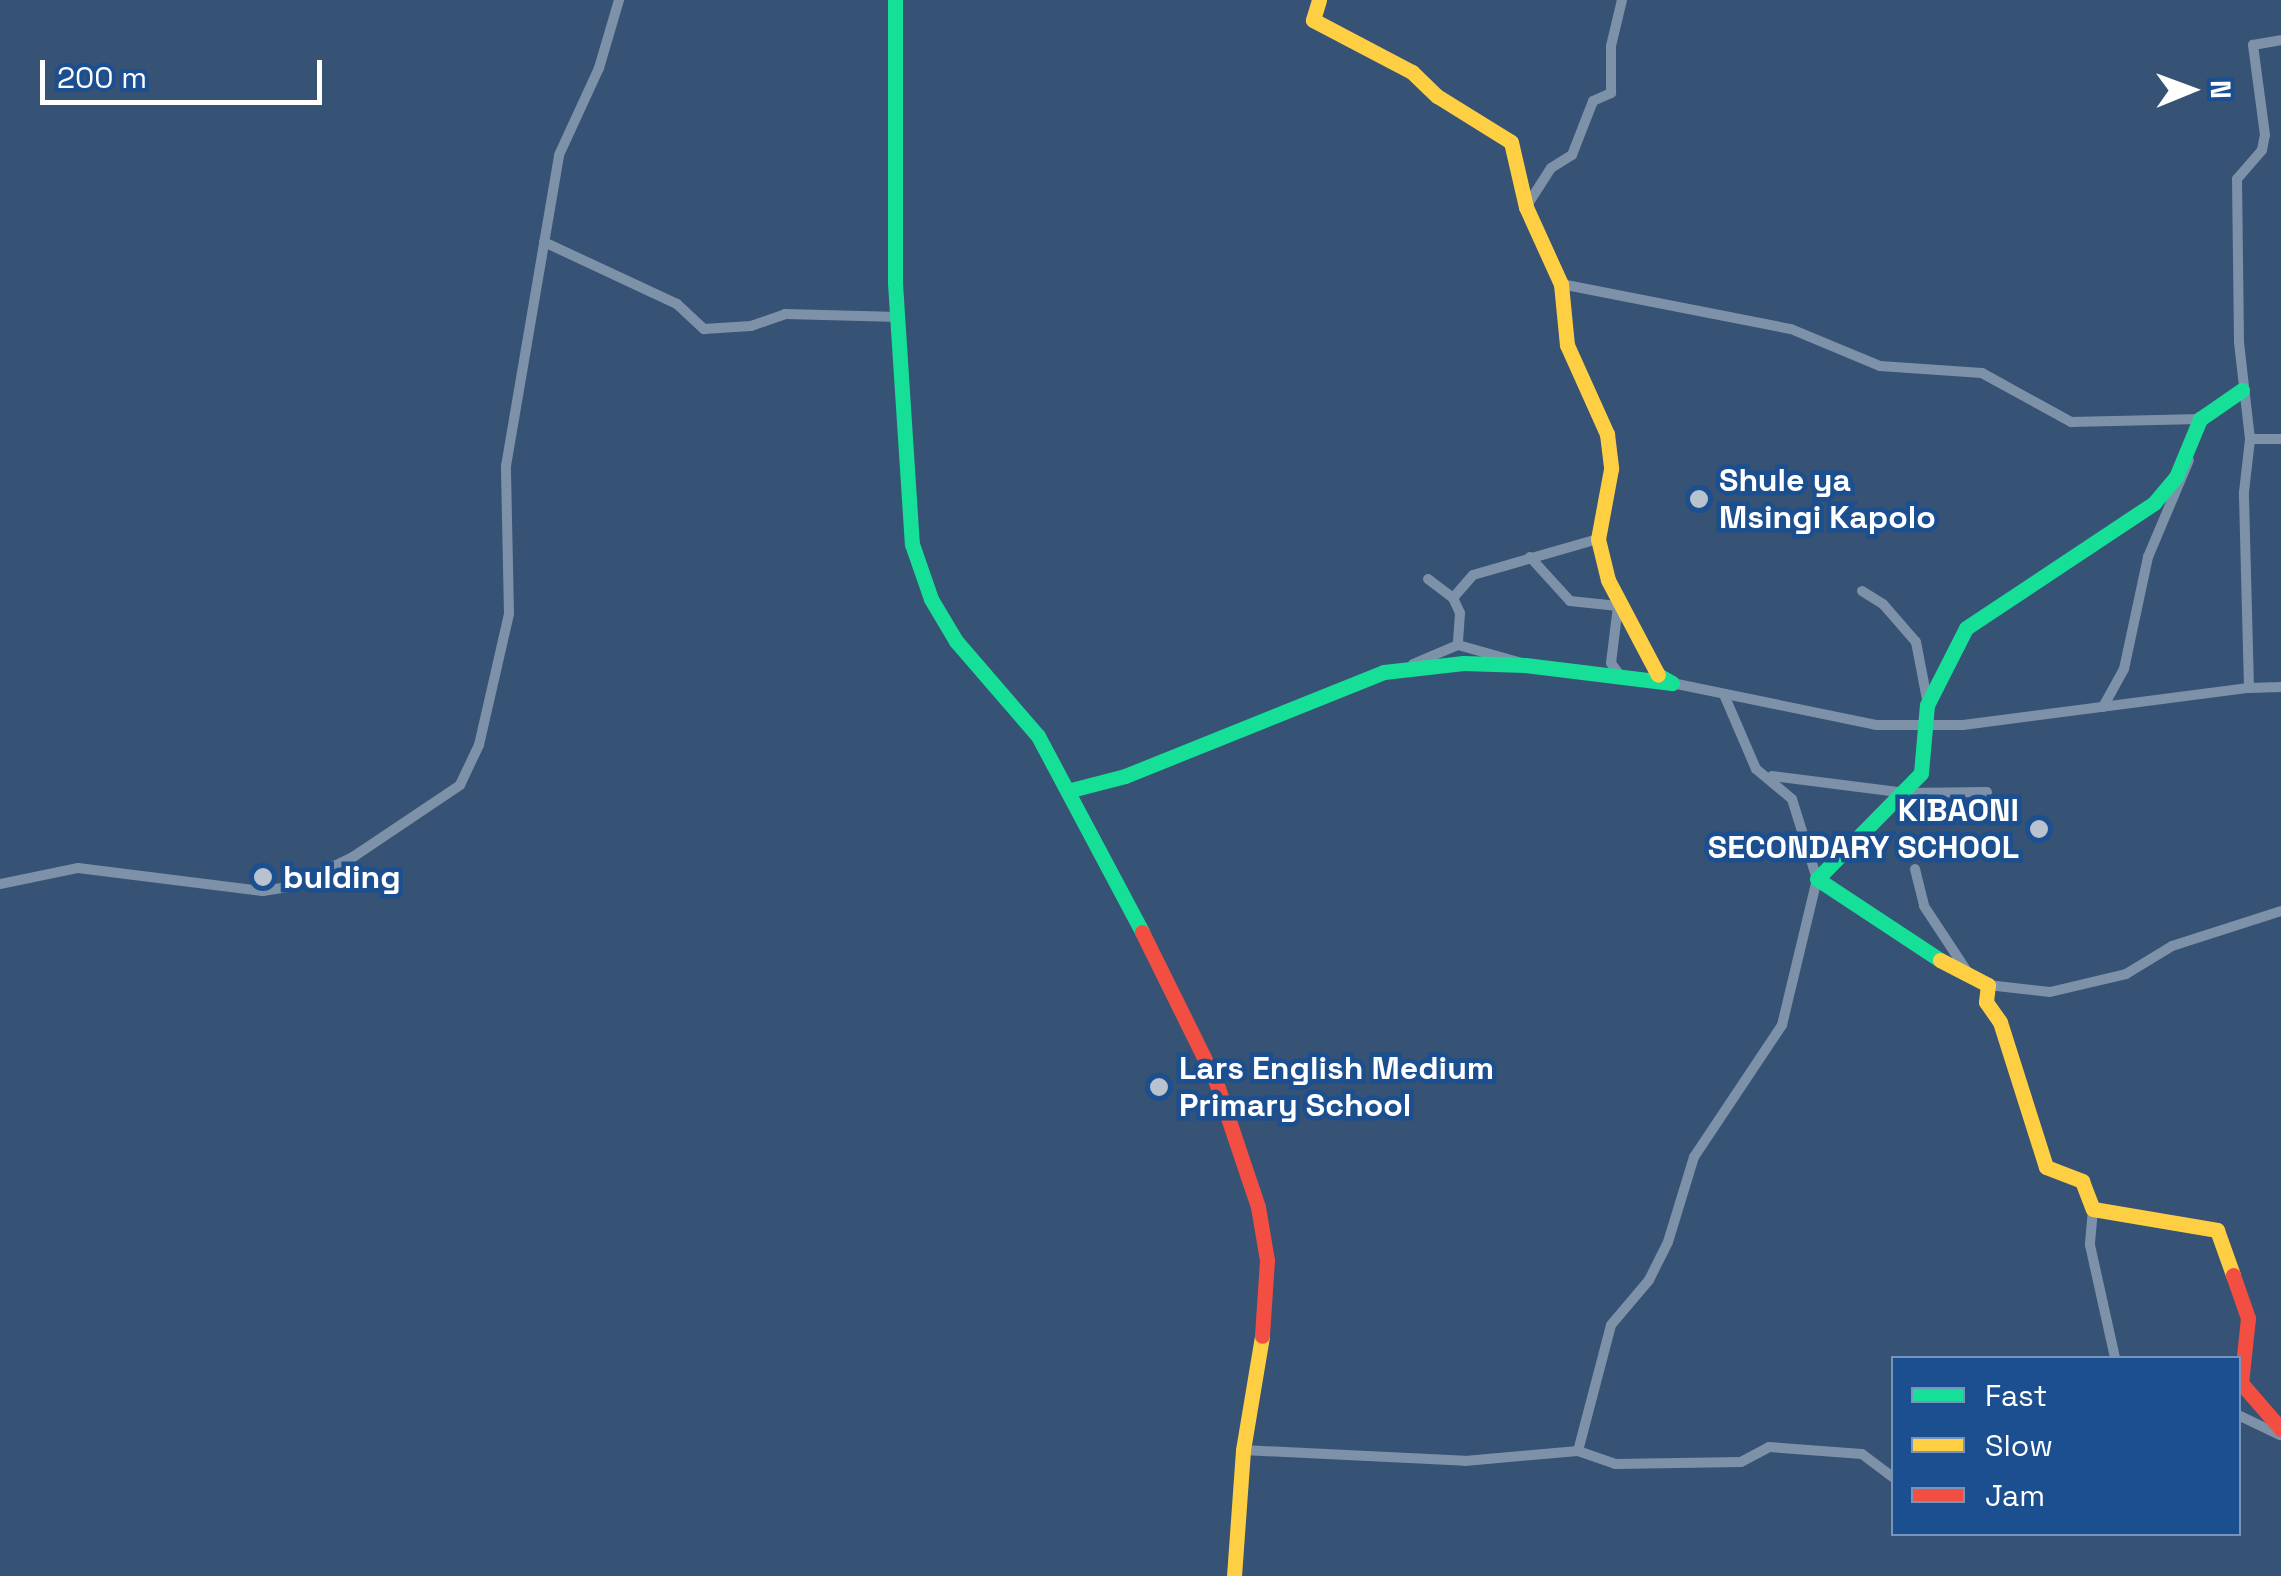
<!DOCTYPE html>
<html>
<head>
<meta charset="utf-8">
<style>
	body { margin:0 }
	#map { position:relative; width:2281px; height:1576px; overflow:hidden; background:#365274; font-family:"Space Grotesk",sans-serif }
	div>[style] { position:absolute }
	.street>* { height:10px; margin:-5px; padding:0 5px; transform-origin:5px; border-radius:5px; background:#7d92a8 }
	.fast>* { height:15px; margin:-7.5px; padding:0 7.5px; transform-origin:7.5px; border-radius:7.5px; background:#16e098 }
	.slow>* { height:15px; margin:-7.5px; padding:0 7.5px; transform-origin:7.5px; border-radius:7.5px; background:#ffcf43 }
	.jam>* { height:15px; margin:-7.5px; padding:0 7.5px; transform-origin:7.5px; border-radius:7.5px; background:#f24e42 }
	.dots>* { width:28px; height:28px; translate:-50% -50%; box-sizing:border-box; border:5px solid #1b4f8f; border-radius:50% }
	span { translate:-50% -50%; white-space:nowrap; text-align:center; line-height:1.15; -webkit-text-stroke:9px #1b4f8f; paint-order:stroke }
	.poi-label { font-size:32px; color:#fff; font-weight:700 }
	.left { translate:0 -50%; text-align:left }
	.right { translate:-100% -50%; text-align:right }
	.legend { position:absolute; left:1891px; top:1356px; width:350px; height:180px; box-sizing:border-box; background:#1b4f8f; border:2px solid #7695bc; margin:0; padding:12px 18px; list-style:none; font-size:30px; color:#fff }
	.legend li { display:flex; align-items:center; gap:20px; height:50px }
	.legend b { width:50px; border:2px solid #7695bc }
	.north { position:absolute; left:2141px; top:40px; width:100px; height:100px; -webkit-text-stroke:8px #1b4f8f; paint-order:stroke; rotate:89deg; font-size:28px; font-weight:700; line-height:40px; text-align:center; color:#fff }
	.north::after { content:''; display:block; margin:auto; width:35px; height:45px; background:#fff; clip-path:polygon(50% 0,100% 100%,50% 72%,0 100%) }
	.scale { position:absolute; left:40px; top:60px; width:282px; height:45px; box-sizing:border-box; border:5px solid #fff; border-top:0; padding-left:12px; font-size:30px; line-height:35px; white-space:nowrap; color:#fff; -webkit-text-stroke:8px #1b4f8f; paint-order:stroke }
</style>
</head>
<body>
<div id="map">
	<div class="street">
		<div style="left:1526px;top:207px;width:46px;rotate:-57.3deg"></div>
		<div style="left:1551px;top:168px;width:25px;rotate:-32deg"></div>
		<div style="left:1572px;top:155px;width:58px;rotate:-68.7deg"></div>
		<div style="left:1593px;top:101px;width:20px;rotate:-24deg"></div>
		<div style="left:1611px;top:93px;width:47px;rotate:-90deg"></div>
		<div style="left:1611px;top:46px;width:47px;rotate:-76.6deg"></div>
		<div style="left:544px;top:242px;width:147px;rotate:25deg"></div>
		<div style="left:677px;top:304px;width:37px;rotate:43deg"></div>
		<div style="left:704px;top:329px;width:47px;rotate:-3.7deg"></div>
		<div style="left:751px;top:326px;width:36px;rotate:-19deg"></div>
		<div style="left:785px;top:314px;width:114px;rotate:1.5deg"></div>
		<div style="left:1561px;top:284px;width:234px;rotate:11.1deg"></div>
		<div style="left:1791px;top:329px;width:96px;rotate:22.6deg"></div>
		<div style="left:1880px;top:366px;width:102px;rotate:3.9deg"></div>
		<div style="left:1982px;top:373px;width:102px;rotate:28.8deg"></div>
		<div style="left:2071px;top:422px;width:129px;rotate:-1.3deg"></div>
		<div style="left:2250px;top:439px;width:31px"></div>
		<div style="left:1530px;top:557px;width:59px;rotate:47.7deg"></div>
		<div style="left:1570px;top:601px;width:48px;rotate:5.9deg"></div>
		<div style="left:1618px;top:606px;width:57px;rotate:97deg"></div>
		<div style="left:1611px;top:663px;width:19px;rotate:54deg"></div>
		<div style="left:1428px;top:579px;width:31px;rotate:37deg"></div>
		<div style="left:1453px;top:598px;width:17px;rotate:65deg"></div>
		<div style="left:1460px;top:613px;width:32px;rotate:94deg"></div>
		<div style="left:1458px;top:645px;width:70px;rotate:15.8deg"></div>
		<div style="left:1862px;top:591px;width:25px;rotate:32deg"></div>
		<div style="left:1883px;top:604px;width:50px;rotate:49deg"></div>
		<div style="left:1916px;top:642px;width:58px;rotate:79.1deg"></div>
		<div style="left:1453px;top:598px;width:30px;rotate:-49deg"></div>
		<div style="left:1473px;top:575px;width:130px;rotate:-16.1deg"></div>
		<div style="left:1413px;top:664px;width:49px;rotate:-22.9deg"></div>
		<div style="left:1672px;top:683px;width:208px;rotate:11.6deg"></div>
		<div style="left:1876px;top:725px;width:87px"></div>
		<div style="left:1963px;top:725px;width:288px;rotate:-7.4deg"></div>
		<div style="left:2249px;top:688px;width:196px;rotate:-91.5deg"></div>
		<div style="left:2244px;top:492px;width:53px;rotate:-83.5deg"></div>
		<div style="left:2250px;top:439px;width:98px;rotate:-96.5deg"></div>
		<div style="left:2239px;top:342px;width:163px;rotate:-90.7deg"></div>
		<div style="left:2237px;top:179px;width:38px;rotate:-49deg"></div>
		<div style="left:2262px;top:150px;width:15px;rotate:-79deg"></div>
		<div style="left:2265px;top:135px;width:91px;rotate:-97.6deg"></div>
		<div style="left:2253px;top:45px;width:28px;rotate:-10deg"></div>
		<div style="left:2249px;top:688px;width:32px;rotate:-2deg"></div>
		<div style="left:2103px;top:707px;width:43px;rotate:-61.1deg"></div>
		<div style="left:2124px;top:669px;width:115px;rotate:-77.9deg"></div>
		<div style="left:2148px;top:557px;width:105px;rotate:-67.1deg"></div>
		<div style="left:1772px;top:776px;width:135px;rotate:7.2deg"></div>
		<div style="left:1906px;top:793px;width:81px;rotate:-0.7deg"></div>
		<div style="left:1915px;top:869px;width:38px;rotate:76deg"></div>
		<div style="left:1924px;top:906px;width:80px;rotate:56.7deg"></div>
		<div style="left:0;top:884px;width:80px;rotate:-11.6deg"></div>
		<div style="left:78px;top:868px;width:186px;rotate:7.1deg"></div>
		<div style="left:263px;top:891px;width:30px;rotate:-9deg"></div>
		<div style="left:293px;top:886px;width:67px;rotate:-25.8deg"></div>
		<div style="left:353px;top:857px;width:129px;rotate:-33.9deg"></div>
		<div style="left:460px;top:785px;width:44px;rotate:-64.6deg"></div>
		<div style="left:479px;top:745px;width:134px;rotate:-77.1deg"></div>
		<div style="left:509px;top:614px;width:148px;rotate:-91.2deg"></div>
		<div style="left:506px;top:466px;width:315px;rotate:-80.3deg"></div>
		<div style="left:559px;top:155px;width:96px;rotate:-65.3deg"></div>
		<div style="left:599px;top:68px;width:71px;rotate:-73.6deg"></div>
		<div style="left:1988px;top:985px;width:62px;rotate:6.4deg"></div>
		<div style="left:2050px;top:992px;width:78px;rotate:-13.3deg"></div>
		<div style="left:2126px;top:974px;width:54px;rotate:-31.3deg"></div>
		<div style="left:2172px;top:946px;width:114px;rotate:-17.8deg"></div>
		<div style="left:2093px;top:1209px;width:36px;rotate:95deg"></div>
		<div style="left:2090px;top:1245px;width:116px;rotate:77.5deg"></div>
		<div style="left:2238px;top:1415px;width:47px;rotate:25.5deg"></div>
		<div style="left:1243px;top:1450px;width:222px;rotate:2.8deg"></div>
		<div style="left:1465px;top:1461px;width:113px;rotate:-5.1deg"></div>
		<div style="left:1578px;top:1451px;width:130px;rotate:-75.3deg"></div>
		<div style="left:1611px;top:1325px;width:59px;rotate:-49.8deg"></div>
		<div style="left:1649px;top:1280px;width:42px;rotate:-63.4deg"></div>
		<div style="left:1668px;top:1242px;width:89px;rotate:-73deg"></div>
		<div style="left:1694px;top:1157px;width:159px;rotate:-56.3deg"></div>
		<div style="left:1782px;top:1025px;width:150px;rotate:-76.5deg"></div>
		<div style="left:1817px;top:879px;width:84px;rotate:-107.4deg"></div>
		<div style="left:1792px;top:799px;width:47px;rotate:-140.2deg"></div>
		<div style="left:1756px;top:769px;width:78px;rotate:-113.3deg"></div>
		<div style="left:1578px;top:1451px;width:39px;rotate:19deg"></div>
		<div style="left:1615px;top:1464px;width:126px;rotate:-0.9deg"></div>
		<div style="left:1741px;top:1462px;width:32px;rotate:-28deg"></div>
		<div style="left:1769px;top:1447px;width:93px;rotate:4.3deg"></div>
		<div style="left:1862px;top:1454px;width:40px;rotate:37deg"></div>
	</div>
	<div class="fast">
		<div style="left:895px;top:0;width:283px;rotate:90deg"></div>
		<div style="left:895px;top:283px;width:262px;rotate:86.3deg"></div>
		<div style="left:912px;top:544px;width:58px;rotate:70.9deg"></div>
		<div style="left:931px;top:599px;width:49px;rotate:59.2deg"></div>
		<div style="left:956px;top:641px;width:125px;rotate:49.2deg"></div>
		<div style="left:1038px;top:736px;width:222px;rotate:62deg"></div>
		<div style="left:1071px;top:790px;width:56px;rotate:-14.5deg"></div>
		<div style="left:1125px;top:776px;width:279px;rotate:-21.9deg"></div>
		<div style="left:1384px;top:672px;width:80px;rotate:-6.5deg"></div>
		<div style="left:1463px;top:663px;width:62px;rotate:1.8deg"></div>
		<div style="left:1525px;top:665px;width:148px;rotate:7deg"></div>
		<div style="left:1672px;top:683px;width:16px;rotate:-150deg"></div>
		<div style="left:1940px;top:960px;width:147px;rotate:-146.6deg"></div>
		<div style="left:1817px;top:879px;width:148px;rotate:-45.5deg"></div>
		<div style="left:1921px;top:773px;width:68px;rotate:-85deg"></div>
		<div style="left:1927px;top:705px;width:86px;rotate:-63.1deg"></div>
		<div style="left:1966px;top:628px;width:226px;rotate:-33.6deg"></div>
		<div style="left:2154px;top:503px;width:34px;rotate:-50deg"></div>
		<div style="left:2176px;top:477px;width:63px;rotate:-67.5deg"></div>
		<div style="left:2200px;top:419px;width:51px;rotate:-34.6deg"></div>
	</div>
	<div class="slow">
		<div style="left:1319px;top:0;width:21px;rotate:107deg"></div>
		<div style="left:1313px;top:20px;width:112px;rotate:27.7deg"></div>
		<div style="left:1412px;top:72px;width:35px;rotate:44deg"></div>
		<div style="left:1437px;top:96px;width:87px;rotate:31.9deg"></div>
		<div style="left:1511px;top:142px;width:67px;rotate:77deg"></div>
		<div style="left:1526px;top:207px;width:85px;rotate:65.6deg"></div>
		<div style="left:1561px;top:284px;width:61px;rotate:84.4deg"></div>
		<div style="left:1567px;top:345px;width:98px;rotate:65.8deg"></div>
		<div style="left:1607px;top:434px;width:35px;rotate:83deg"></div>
		<div style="left:1611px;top:469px;width:71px;rotate:100.5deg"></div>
		<div style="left:1598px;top:539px;width:42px;rotate:76.3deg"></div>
		<div style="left:1608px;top:580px;width:107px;rotate:62.2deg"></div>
		<div style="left:1940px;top:960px;width:54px;rotate:27.5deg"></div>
		<div style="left:1988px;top:985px;width:17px;rotate:97deg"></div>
		<div style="left:1986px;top:1002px;width:24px;rotate:55deg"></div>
		<div style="left:2000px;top:1022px;width:152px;rotate:72.4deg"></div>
		<div style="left:2046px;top:1167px;width:39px;rotate:21deg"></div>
		<div style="left:2082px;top:1181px;width:30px;rotate:69deg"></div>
		<div style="left:2093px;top:1209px;width:126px;rotate:9.6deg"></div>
		<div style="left:2217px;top:1230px;width:48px;rotate:70.4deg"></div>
		<div style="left:1234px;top:1576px;width:126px;rotate:-85.9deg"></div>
		<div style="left:1243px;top:1450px;width:116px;rotate:-80.5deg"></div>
	</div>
	<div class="jam">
		<div style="left:1142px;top:932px;width:167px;rotate:63.7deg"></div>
		<div style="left:1216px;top:1082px;width:132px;rotate:71.4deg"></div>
		<div style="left:1258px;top:1207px;width:54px;rotate:80.4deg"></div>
		<div style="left:1267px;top:1260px;width:76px;rotate:93.8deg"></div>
		<div style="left:2233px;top:1275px;width:46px;rotate:70.8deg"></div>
		<div style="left:2248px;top:1318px;width:65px;rotate:96.1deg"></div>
		<div style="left:2241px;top:1383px;width:61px;rotate:49deg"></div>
	</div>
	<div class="dots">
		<div style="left:1699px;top:499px;background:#b9c2ce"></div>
		<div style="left:2039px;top:829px;background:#b9c2ce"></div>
		<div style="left:263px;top:877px;background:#b9c2ce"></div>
		<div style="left:1159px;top:1087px;background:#b9c2ce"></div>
	</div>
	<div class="poi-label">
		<span class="left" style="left:1719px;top:499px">Shule ya<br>Msingi Kapolo</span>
		<span class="right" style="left:2019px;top:829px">KIBAONI<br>SECONDARY SCHOOL</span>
		<span class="left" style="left:283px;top:877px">bulding</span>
		<span class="left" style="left:1179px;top:1087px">Lars English Medium<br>Primary School</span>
	</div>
	<ul class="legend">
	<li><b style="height:12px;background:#16e098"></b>Fast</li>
	<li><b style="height:12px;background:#ffcf43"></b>Slow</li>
	<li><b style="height:12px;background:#f24e42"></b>Jam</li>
	</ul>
	<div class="north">N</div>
	<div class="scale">200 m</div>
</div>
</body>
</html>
